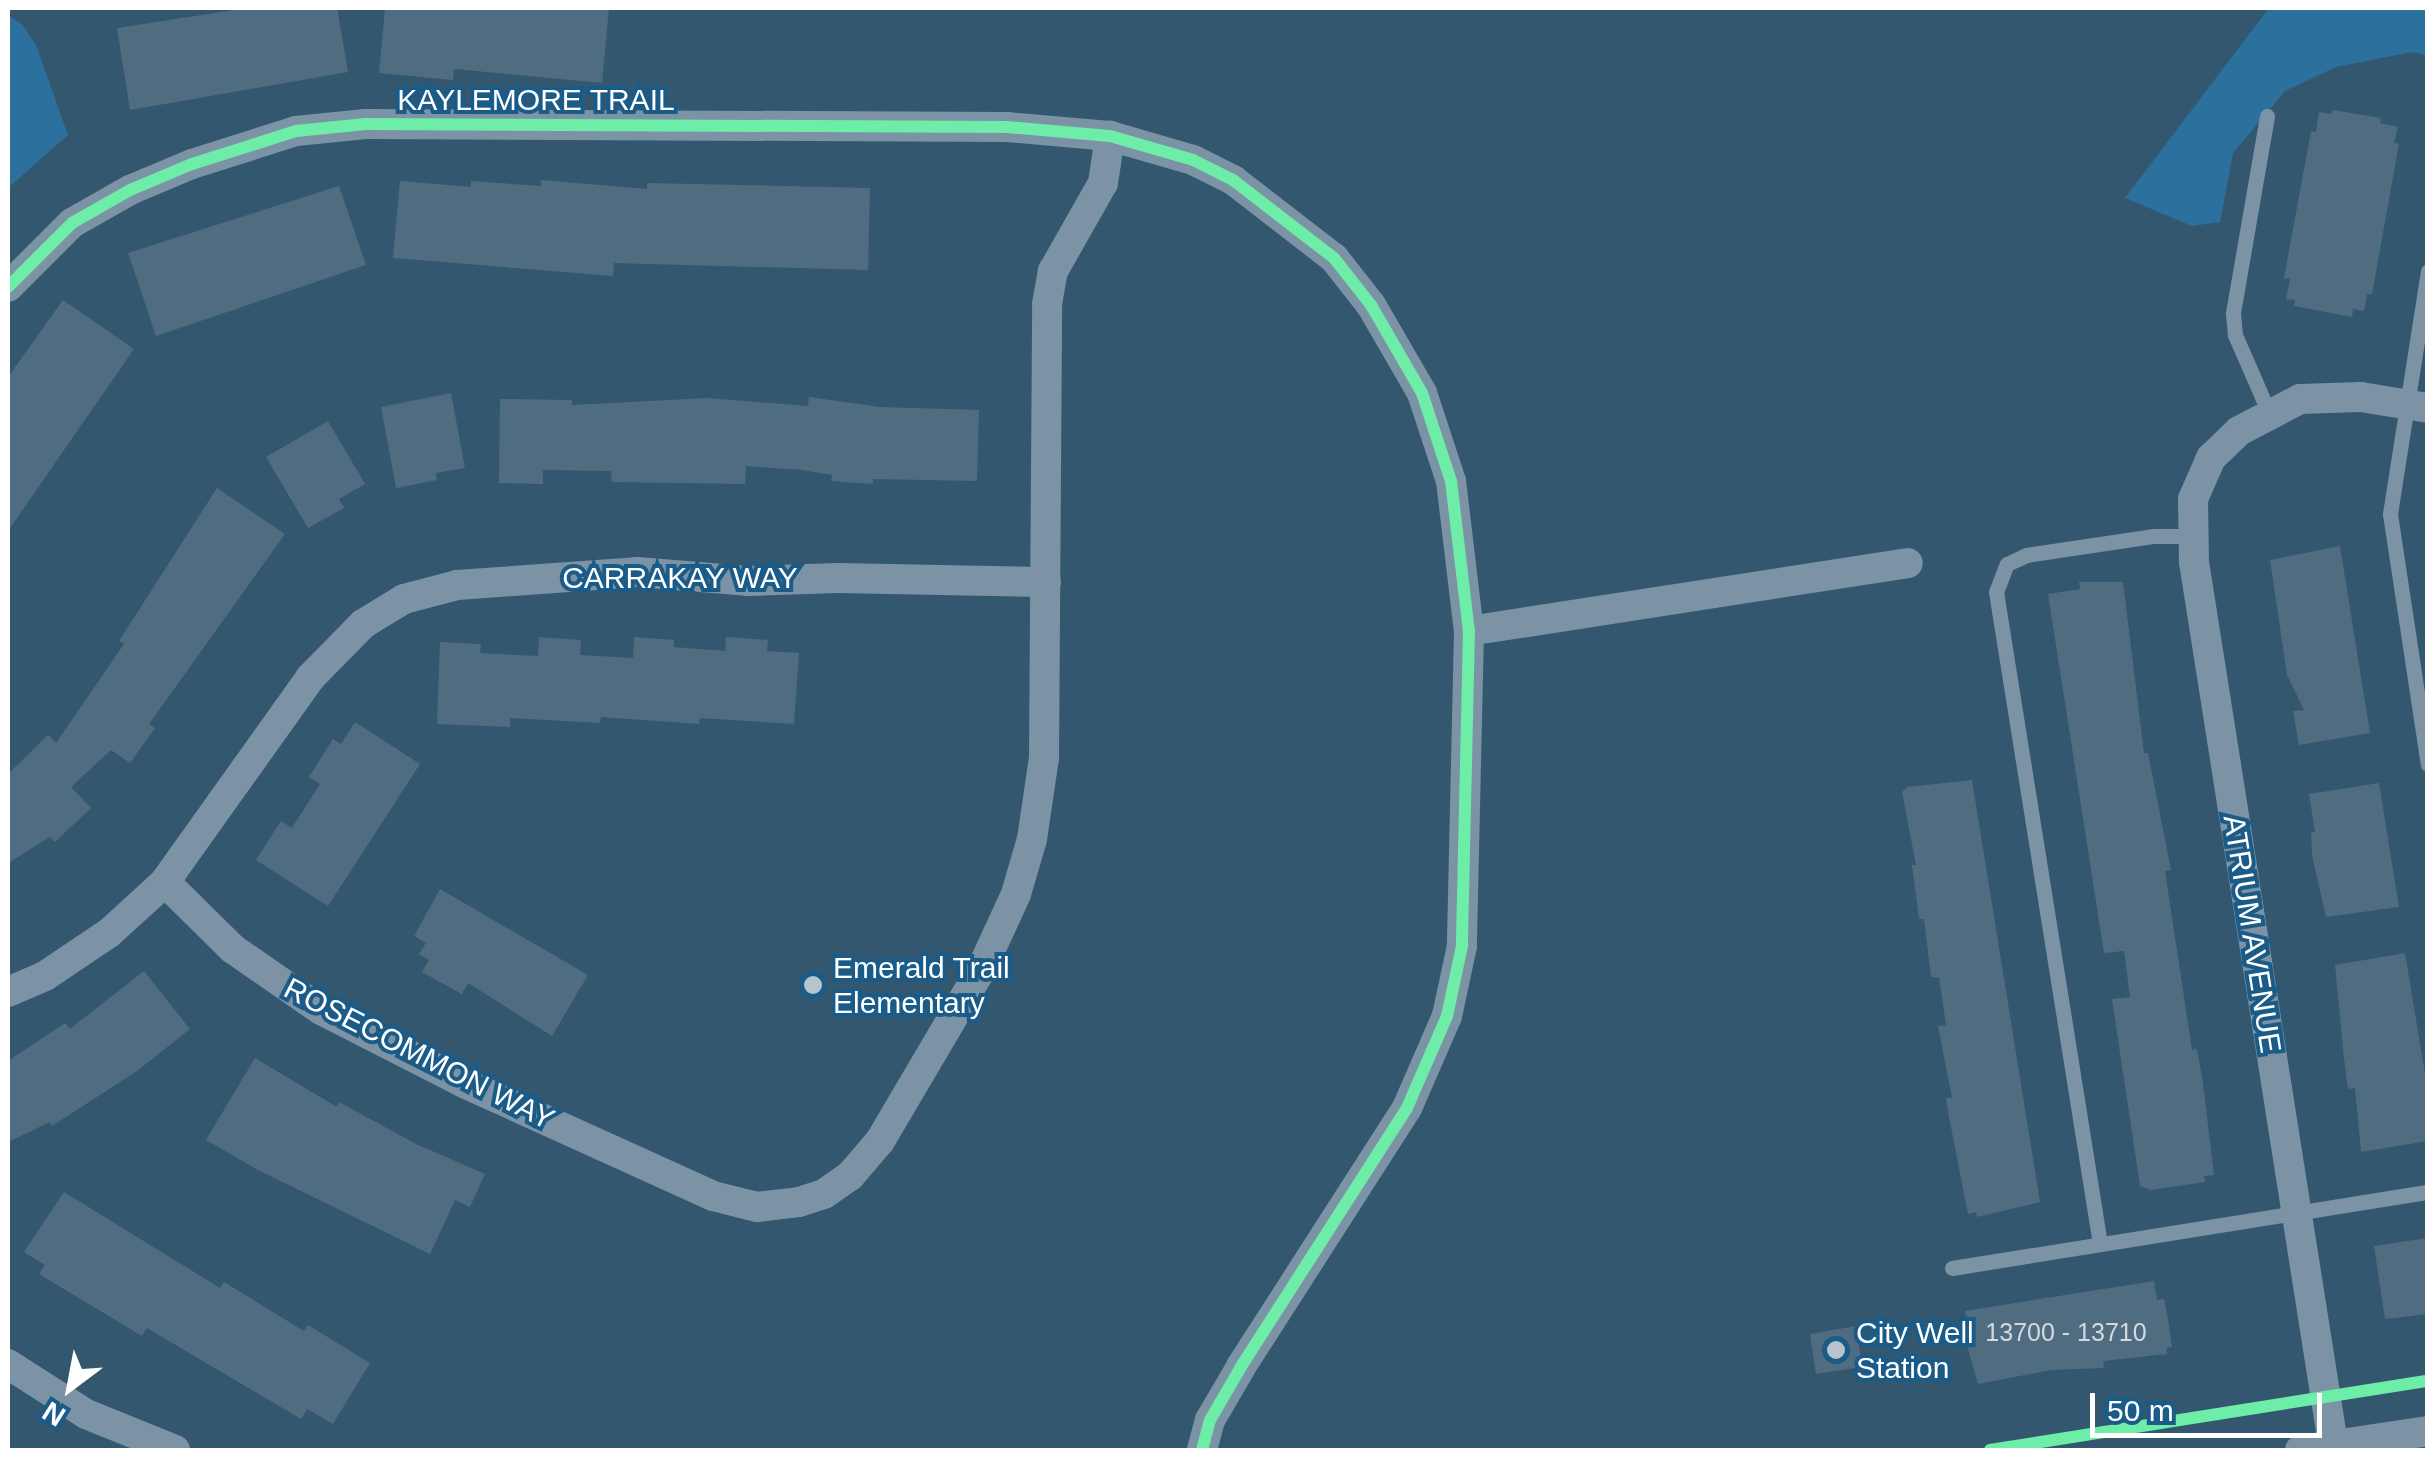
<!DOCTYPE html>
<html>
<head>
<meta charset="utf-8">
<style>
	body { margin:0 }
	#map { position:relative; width:2435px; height:1458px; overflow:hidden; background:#345770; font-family:Helvetica,sans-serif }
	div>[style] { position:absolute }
	.green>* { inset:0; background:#2c709e }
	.building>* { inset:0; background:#506c80 }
	.lane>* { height:15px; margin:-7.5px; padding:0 7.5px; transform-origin:7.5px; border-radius:7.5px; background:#7b93a5 }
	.street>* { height:30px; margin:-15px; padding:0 15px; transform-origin:15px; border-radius:15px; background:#7b93a5 }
	.cycleway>* { height:12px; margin:-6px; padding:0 6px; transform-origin:6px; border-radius:6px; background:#6deda7 }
	.dots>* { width:28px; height:28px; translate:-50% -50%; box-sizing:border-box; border:5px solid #1b5b88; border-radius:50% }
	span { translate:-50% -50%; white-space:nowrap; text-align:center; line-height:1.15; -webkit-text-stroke:8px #1b5b88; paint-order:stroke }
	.number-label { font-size:25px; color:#d3dadf }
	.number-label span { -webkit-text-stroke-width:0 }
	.street-label { font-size:30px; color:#fff }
	.poi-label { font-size:30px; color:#fff }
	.left { translate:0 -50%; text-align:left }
	.frame { position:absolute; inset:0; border:10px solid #fff; pointer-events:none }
	.north { position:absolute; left:20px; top:1338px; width:100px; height:100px; -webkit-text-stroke:8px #1b5b88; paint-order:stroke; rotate:212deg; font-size:28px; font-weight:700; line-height:40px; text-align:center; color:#fff }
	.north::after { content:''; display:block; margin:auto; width:35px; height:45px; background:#fff; clip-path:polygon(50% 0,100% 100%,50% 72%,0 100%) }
	.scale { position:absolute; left:2090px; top:1393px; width:232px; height:45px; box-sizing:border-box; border:5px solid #fff; border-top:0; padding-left:12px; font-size:30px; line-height:35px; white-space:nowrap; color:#fff; -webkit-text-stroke:8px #1b5b88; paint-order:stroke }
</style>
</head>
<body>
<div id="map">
	<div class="green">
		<div style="clip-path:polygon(2269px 8px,2427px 8px,2427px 55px,2412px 52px,2336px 67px,2285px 91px,2233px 153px,2220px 222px,2192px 226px,2125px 198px)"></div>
		<div style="clip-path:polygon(8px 15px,22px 24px,36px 45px,68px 135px,8px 188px)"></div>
	</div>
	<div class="building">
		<div style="clip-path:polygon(247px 8px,337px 8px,348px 72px,130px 110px,117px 28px)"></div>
		<div style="clip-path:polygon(385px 8px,609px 8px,602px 83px,454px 69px,453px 80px,379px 73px)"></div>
		<div style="clip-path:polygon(2333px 110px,2381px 118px,2380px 123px,2398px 127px,2394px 143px,2399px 144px,2372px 294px,2367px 294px,2364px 311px,2353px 309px,2352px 317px,2294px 306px,2295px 300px,2286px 299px,2290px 279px,2284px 278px,2311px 131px,2316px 132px,2319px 112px,2332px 114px)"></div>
		<div style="clip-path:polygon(541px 180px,647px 189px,647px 183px,870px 188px,868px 270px,614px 263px,613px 276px,393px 258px,400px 181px,471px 187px,471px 181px,541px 186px)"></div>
		<div style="clip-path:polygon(339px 186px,366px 265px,156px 336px,128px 253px)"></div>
		<div style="clip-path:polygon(63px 300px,134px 349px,8px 531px,8px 377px)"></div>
		<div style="clip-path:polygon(451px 393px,465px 468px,436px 473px,437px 480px,396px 488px,381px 407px)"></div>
		<div style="clip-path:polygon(809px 397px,880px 407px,979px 410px,977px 481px,873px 479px,873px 484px,831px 481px,832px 475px,802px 470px,746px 466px,745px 484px,612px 482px,611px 471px,543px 470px,543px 484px,499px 483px,500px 399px,572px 400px,572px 405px,707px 398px,808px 406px)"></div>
		<div style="clip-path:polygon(328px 421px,365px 484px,339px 499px,344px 508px,308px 528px,266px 457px)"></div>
		<div style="clip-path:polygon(217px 488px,285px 534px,149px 724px,155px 728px,130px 763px,111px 750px,71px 787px,91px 808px,55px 842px,50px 837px,8px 863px,8px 774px,48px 735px,56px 743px,124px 644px,119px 641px)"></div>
		<div style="clip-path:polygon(2340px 546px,2370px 733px,2299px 745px,2293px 711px,2304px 710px,2287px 675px,2270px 560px)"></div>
		<div style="clip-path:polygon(2079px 582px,2123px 582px,2144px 753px,2148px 753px,2171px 870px,2165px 871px,2192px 1050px,2197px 1049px,2203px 1083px,2214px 1175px,2204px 1176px,2205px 1182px,2151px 1190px,2140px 1186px,2112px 999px,2130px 997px,2124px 951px,2104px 953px,2048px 594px,2080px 589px)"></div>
		<div style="clip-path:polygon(539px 637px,581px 640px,580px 655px,633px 658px,634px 637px,674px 640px,674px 647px,725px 651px,726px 637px,768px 640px,767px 651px,799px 653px,794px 724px,700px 718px,699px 724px,601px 717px,600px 723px,510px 718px,510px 727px,437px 724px,440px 642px,481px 644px,480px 653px,538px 656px)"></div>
		<div style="clip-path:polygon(355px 722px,420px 764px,328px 906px,256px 860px,281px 821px,292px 828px,320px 784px,309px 777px,333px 739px,341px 744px)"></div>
		<div style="clip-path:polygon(1972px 780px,2040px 1202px,1977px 1217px,1976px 1212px,1968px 1214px,1949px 1117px,1946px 1098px,1952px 1098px,1938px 1026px,1946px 1025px,1939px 978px,1931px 977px,1924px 919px,1919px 919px,1912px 865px,1916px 865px,1902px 792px,1907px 787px)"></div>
		<div style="clip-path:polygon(2379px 783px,2399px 907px,2326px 917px,2312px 855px,2311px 833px,2315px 832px,2309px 794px)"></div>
		<div style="clip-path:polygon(440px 889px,588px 975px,552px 1036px,468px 983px,462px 994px,422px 972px,429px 960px,419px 954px,426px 943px,414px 936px)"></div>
		<div style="clip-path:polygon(2405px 953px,2428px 1092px,2428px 1141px,2361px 1152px,2355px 1088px,2348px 1089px,2344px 1058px,2335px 965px)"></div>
		<div style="clip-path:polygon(144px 971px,190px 1029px,137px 1071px,52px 1126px,50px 1122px,8px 1142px,8px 1061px,65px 1023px,70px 1029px)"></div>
		<div style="clip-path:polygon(255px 1058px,337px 1107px,339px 1102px,416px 1144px,485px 1174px,470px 1207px,455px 1200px,430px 1254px,258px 1170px,206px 1140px)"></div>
		<div style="clip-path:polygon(64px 1192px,220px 1288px,224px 1282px,304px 1331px,308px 1325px,370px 1363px,333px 1424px,307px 1409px,301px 1419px,147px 1328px,142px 1336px,39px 1274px,45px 1265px,24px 1252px)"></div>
		<div style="clip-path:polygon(2428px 1238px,2428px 1314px,2385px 1319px,2374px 1246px)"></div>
		<div style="clip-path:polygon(2154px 1281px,2157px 1300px,2164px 1299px,2168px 1319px,2172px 1347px,2166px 1348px,2167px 1354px,2103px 1361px,2104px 1368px,2051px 1370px,1978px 1384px,1967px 1346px,1972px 1345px,1965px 1311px)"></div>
		<div style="clip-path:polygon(1856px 1326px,1862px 1367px,1816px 1374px,1810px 1334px)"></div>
	</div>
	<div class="lane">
		<div style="left:2267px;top:116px;width:200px;rotate:99.8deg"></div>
		<div style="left:2233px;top:313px;width:22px;rotate:85deg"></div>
		<div style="left:2235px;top:335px;width:85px;rotate:66.4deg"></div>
		<div style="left:2428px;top:271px;width:246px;rotate:98.9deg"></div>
		<div style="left:2390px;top:514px;width:253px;rotate:81.4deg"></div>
		<div style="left:2100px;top:1244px;width:660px;rotate:-99.06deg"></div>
		<div style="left:1996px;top:592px;width:30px;rotate:-69deg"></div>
		<div style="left:2007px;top:564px;width:21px;rotate:-25deg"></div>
		<div style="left:2026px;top:555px;width:128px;rotate:-8.5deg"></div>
		<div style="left:2153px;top:536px;width:38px"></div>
		<div style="left:1952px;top:1268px;width:482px;rotate:-9.1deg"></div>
	</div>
	<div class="street">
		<div style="left:8px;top:287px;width:91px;rotate:-45deg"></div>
		<div style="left:72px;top:223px;width:67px;rotate:-29.6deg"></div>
		<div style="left:130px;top:190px;width:67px;rotate:-22.8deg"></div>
		<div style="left:192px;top:164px;width:109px;rotate:-17.6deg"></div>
		<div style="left:296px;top:131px;width:70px;rotate:-5.7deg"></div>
		<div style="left:366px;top:124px;width:641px;rotate:0.27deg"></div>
		<div style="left:1007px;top:127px;width:103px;rotate:5deg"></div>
		<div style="left:1110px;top:136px;width:86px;rotate:16.1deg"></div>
		<div style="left:1193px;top:160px;width:45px;rotate:26.6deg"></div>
		<div style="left:1233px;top:180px;width:128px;rotate:37.7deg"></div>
		<div style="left:1334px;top:258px;width:60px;rotate:51.8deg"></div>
		<div style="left:1371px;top:305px;width:102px;rotate:59.9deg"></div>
		<div style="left:1422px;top:393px;width:93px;rotate:71.8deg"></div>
		<div style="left:1451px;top:481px;width:151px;rotate:83.2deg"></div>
		<div style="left:1469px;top:631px;width:315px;rotate:91.3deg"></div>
		<div style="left:1462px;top:946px;width:72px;rotate:102.1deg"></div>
		<div style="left:1447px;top:1016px;width:100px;rotate:113.5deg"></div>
		<div style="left:1407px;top:1108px;width:308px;rotate:122.7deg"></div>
		<div style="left:1241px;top:1367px;width:61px;rotate:120.3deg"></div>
		<div style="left:1210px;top:1420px;width:31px;rotate:105deg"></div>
		<div style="left:1469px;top:631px;width:444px;rotate:-8.8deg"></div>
		<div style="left:165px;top:882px;width:95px;rotate:44.6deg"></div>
		<div style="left:233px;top:949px;width:107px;rotate:34.7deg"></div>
		<div style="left:321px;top:1010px;width:161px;rotate:27deg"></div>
		<div style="left:464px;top:1083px;width:273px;rotate:24.4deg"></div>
		<div style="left:713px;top:1196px;width:45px;rotate:14deg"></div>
		<div style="left:757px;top:1207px;width:42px;rotate:-6.8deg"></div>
		<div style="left:799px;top:1202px;width:26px;rotate:-18deg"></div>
		<div style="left:824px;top:1194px;width:32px;rotate:-35deg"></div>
		<div style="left:850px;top:1176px;width:46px;rotate:-49.4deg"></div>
		<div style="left:880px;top:1141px;width:201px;rotate:-59.5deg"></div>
		<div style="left:982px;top:968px;width:81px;rotate:-65.3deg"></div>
		<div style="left:1016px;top:894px;width:57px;rotate:-73.8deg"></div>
		<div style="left:1032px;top:839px;width:82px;rotate:-81.6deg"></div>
		<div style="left:1044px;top:758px;width:454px;rotate:-89.6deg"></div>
		<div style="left:1047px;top:304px;width:34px;rotate:-80deg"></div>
		<div style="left:1053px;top:271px;width:101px;rotate:-60.4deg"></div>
		<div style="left:1103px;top:183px;width:48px;rotate:-81.5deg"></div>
		<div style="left:8px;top:992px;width:40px;rotate:-23.4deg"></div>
		<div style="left:45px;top:976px;width:77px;rotate:-33.9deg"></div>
		<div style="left:109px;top:933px;width:74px;rotate:-42.3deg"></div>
		<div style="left:164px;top:883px;width:252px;rotate:-54.5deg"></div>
		<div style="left:310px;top:678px;width:76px;rotate:-45.5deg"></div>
		<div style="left:363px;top:624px;width:48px;rotate:-31.4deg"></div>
		<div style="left:404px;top:599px;width:55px;rotate:-14.8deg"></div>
		<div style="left:457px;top:585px;width:180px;rotate:-4.1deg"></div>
		<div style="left:637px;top:572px;width:111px;rotate:4.6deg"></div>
		<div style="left:748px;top:581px;width:90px;rotate:-1.9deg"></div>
		<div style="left:838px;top:578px;width:208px;rotate:1.1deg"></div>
		<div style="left:8px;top:1364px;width:93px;rotate:32.7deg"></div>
		<div style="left:86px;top:1414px;width:96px;rotate:22deg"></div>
		<div style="left:2300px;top:1450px;width:129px;rotate:-8.4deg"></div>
		<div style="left:2334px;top:1450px;width:899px;rotate:-98.96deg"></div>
		<div style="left:2194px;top:562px;width:63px;rotate:-90.9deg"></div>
		<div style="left:2193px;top:499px;width:45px;rotate:-66.3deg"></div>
		<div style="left:2211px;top:458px;width:39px;rotate:-44deg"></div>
		<div style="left:2239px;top:431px;width:69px;rotate:-27.7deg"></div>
		<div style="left:2300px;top:399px;width:61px;rotate:-1.9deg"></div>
		<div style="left:2361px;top:397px;width:68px;rotate:9.3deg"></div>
	</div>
	<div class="cycleway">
		<div style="left:8px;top:287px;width:91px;rotate:-45deg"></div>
		<div style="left:72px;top:223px;width:67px;rotate:-29.6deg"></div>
		<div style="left:130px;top:190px;width:67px;rotate:-22.8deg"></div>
		<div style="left:192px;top:164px;width:109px;rotate:-17.6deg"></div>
		<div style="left:296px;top:131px;width:70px;rotate:-5.7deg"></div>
		<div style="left:366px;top:124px;width:641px;rotate:0.27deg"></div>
		<div style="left:1007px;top:127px;width:103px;rotate:5deg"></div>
		<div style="left:1110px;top:136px;width:86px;rotate:16.1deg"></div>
		<div style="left:1193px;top:160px;width:45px;rotate:26.6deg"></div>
		<div style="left:1233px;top:180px;width:128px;rotate:37.7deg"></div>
		<div style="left:1334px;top:258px;width:60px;rotate:51.8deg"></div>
		<div style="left:1371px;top:305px;width:102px;rotate:59.9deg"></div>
		<div style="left:1422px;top:393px;width:93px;rotate:71.8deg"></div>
		<div style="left:1451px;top:481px;width:151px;rotate:83.2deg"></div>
		<div style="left:1469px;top:631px;width:315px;rotate:91.3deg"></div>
		<div style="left:1462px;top:946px;width:72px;rotate:102.1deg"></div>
		<div style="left:1447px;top:1016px;width:100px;rotate:113.5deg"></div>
		<div style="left:1407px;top:1108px;width:308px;rotate:122.7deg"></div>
		<div style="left:1241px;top:1367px;width:61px;rotate:120.3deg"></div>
		<div style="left:1210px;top:1420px;width:31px;rotate:105deg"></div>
		<div style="left:1990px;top:1450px;width:443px;rotate:-9deg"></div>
	</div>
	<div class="dots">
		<div style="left:813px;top:985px;background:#b8c4cd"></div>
		<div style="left:1836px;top:1350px;background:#b8c4cd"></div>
	</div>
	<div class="number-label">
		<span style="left:2066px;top:1332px">13700 - 13710</span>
	</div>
	<div class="street-label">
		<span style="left:536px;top:100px">KAYLEMORE TRAIL</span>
		<span style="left:680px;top:578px">CARRAKAY WAY</span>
		<span style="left:2252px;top:934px;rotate:81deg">ATRIUM AVENUE</span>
		<span style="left:419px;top:1054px;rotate:27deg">ROSECOMMON WAY</span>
	</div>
	<div class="poi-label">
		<span class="left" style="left:833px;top:985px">Emerald Trail<br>Elementary</span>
		<span class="left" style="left:1856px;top:1350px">City Well<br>Station</span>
	</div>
	<div class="frame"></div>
	<div class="north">N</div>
	<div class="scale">50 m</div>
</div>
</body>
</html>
